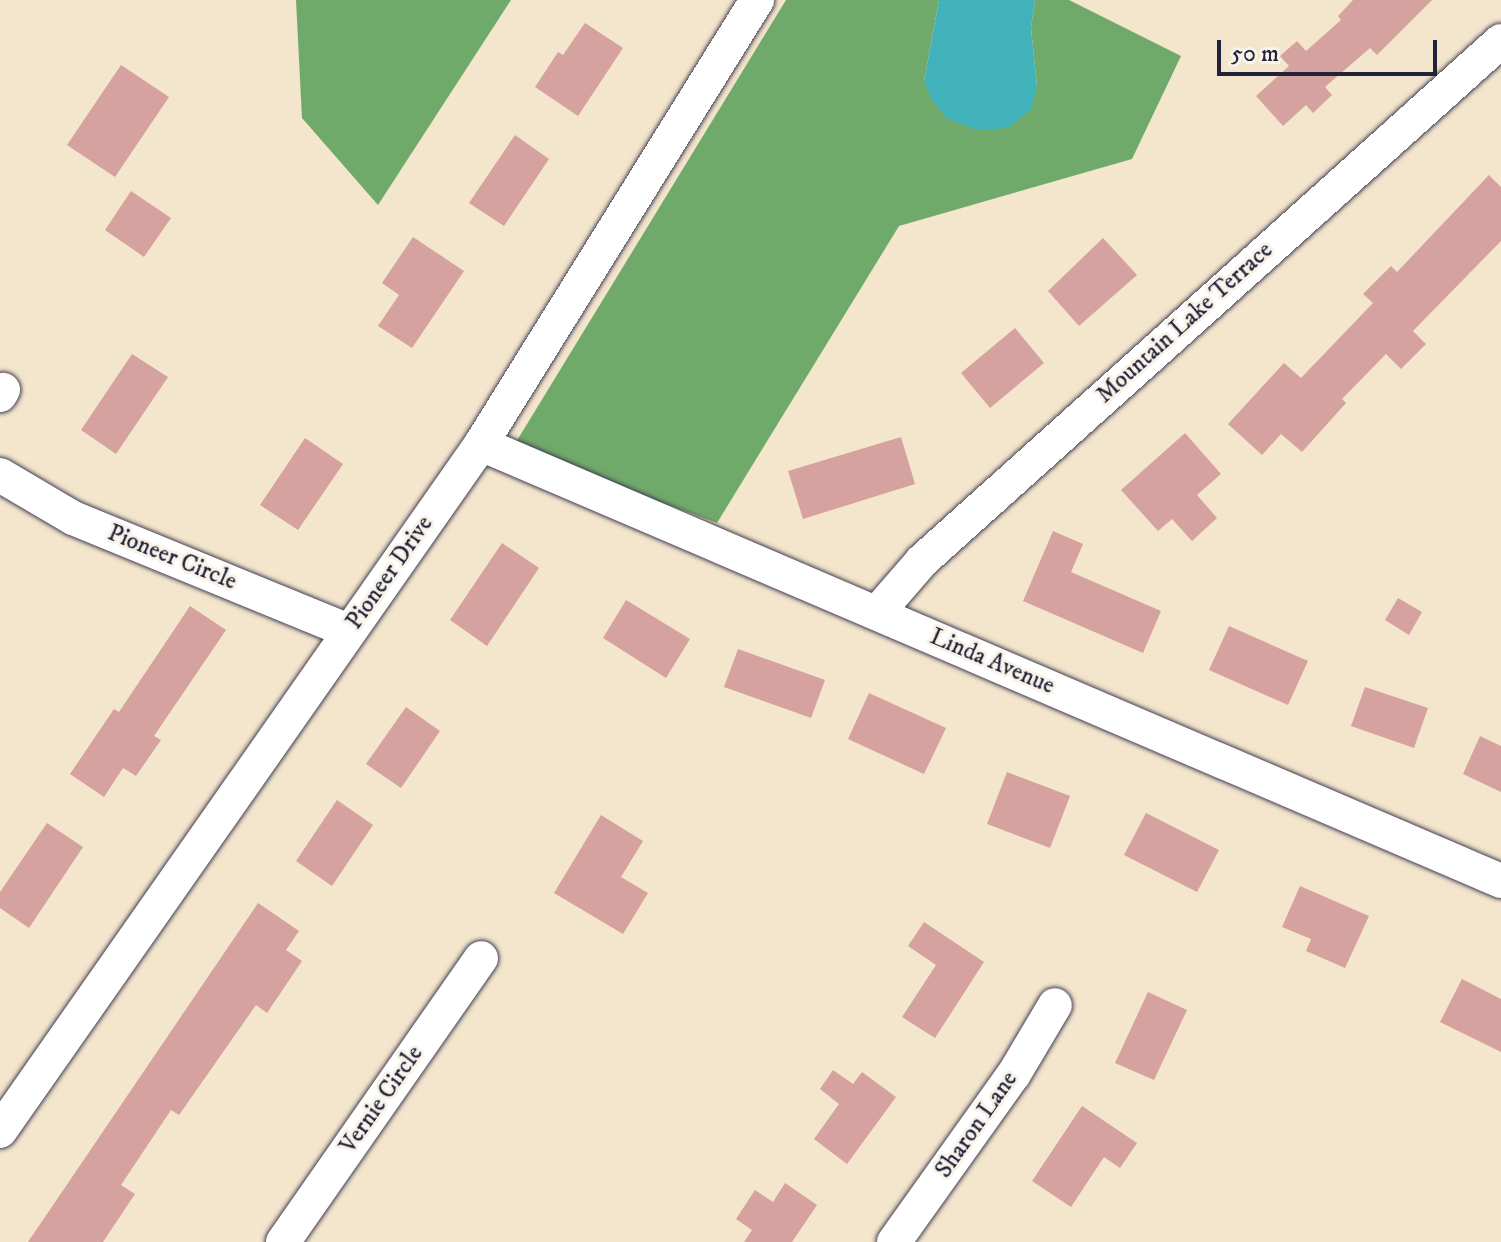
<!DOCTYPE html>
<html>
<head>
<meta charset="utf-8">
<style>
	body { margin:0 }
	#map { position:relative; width:1501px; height:1242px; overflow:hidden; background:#f4e5cd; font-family:"IM FELL DW Pica",serif }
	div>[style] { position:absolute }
	.forest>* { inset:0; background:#70aa6a }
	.water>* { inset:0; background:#42b2ba }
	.building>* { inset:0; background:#d5a2a0 }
	.roads { filter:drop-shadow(0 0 2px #423f51) drop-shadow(0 0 2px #423f51) }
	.minor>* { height:34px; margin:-17px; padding:0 17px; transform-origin:17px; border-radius:17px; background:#fff }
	span { translate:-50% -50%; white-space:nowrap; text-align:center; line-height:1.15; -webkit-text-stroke:6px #f7f3e8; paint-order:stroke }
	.street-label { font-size:24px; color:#22223b }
	.scale { position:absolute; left:1217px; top:40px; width:220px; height:36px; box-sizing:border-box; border:4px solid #22223b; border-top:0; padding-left:10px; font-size:24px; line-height:28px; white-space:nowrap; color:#22223b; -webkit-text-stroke:6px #f7f3e8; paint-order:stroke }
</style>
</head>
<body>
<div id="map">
	<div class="forest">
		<div style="clip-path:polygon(296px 0,511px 0,378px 205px,302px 118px)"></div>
		<div style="clip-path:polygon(786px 0,939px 0,924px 81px,1037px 87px,1031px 28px,1035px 0,1069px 0,1181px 56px,1132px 159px,899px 226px,717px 523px,513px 447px)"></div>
	</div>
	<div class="water">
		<div style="clip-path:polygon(939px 0,1035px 0,1031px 28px,1037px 87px,1031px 109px,1008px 128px,977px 130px,948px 119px,932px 101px,924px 81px)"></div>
	</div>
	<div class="building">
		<div style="clip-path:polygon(1353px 0,1432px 0,1377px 55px,1370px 48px,1325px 87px,1332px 95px,1313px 113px,1306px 105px,1283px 126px,1256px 96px,1289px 66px,1280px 56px,1297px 41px,1306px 51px,1341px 20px,1338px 16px)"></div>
		<div style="clip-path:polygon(585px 23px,623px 48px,578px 116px,535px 87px,558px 52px,563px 55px)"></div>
		<div style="clip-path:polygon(121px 65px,169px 97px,115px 177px,67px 145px)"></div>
		<div style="clip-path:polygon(515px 135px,549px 159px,504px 226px,469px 203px)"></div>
		<div style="clip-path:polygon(1489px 175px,1501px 187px,1501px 241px,1413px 331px,1426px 344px,1401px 369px,1386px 354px,1342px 399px,1346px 403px,1302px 452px,1281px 434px,1262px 455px,1228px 424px,1284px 363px,1301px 378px,1373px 303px,1363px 294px,1391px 266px,1397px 272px)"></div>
		<div style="clip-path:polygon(131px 191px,171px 218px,144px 257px,105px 230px)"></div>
		<div style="clip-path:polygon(413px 237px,464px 271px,412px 348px,378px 326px,399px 295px,382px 283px)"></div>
		<div style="clip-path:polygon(1103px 238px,1137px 275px,1079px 326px,1048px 291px)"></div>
		<div style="clip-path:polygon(1015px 328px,1044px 363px,990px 408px,961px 373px)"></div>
		<div style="clip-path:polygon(132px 354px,168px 377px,116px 454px,81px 430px)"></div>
		<div style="clip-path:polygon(1185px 433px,1221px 474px,1197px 495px,1217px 518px,1192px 541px,1172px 519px,1158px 531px,1121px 490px)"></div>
		<div style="clip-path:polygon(901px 437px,915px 484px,803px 519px,788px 471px)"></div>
		<div style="clip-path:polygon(305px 438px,343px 464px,298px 530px,260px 505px)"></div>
		<div style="clip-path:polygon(1053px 531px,1083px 544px,1071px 572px,1161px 611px,1143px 653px,1023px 601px)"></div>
		<div style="clip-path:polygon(502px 543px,539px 568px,487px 646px,450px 620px)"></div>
		<div style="clip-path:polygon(1398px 598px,1422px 612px,1409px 635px,1385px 620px)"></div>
		<div style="clip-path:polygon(626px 600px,690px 639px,666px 678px,603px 638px)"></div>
		<div style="clip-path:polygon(190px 606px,226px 630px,154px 736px,161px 740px,136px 776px,123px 768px,104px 797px,70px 774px,114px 709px,119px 712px)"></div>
		<div style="clip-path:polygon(1229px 626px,1308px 661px,1288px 705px,1209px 670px)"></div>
		<div style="clip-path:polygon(738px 649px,825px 680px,811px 718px,724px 687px)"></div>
		<div style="clip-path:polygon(1365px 687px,1428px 708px,1414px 748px,1351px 726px)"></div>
		<div style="clip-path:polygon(869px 693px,946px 728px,924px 774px,848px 739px)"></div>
		<div style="clip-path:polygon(406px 707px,440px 731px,401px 788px,366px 764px)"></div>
		<div style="clip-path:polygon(1480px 736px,1501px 746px,1501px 792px,1463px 774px)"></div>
		<div style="clip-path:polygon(1007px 772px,1070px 796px,1050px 848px,987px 824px)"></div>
		<div style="clip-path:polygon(337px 800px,373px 825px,332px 886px,296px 861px)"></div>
		<div style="clip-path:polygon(1146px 813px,1219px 850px,1197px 892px,1124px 855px)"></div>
		<div style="clip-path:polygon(601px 815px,643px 841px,621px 877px,648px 893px,623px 934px,554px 893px)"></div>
		<div style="clip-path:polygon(47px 823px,83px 847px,29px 928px,0 908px,0 892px)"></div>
		<div style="clip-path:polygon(1300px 886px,1369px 916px,1345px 968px,1306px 951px,1311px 939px,1282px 927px)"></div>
		<div style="clip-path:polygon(258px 903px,299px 931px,286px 950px,302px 961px,267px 1013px,256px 1005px,179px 1115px,171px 1110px,121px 1185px,135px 1194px,103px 1242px,28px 1242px)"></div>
		<div style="clip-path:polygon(924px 922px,984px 962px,935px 1038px,902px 1017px,936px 965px,908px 946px)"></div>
		<div style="clip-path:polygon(1462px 979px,1501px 999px,1501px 1052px,1440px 1022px)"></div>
		<div style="clip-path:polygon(1148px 992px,1187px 1010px,1154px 1080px,1115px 1063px)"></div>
		<div style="clip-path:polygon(833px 1070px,853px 1084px,862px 1072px,896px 1097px,847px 1164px,814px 1139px,839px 1104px,820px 1089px)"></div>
		<div style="clip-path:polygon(1082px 1106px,1137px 1143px,1120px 1168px,1104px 1157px,1071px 1207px,1032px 1181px)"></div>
		<div style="clip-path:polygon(785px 1183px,817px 1205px,792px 1242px,744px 1242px,752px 1230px,736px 1219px,755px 1190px,773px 1202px)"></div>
	</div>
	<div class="roads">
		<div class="minor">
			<div style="left:0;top:395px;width:6px;rotate:-59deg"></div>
			<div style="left:481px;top:444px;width:1110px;rotate:23.19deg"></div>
			<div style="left:0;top:475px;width:85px;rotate:30.5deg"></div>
			<div style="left:73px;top:518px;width:298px;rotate:22.3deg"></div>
			<div style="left:877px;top:613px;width:69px;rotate:-49.1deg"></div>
			<div style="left:922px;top:561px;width:778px;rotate:-41.93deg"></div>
			<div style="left:0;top:1131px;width:839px;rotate:-55deg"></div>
			<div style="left:481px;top:444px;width:523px;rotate:-58.13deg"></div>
			<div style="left:283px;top:1242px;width:346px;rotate:-55.1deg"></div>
			<div style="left:894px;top:1242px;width:206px;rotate:-54.5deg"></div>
			<div style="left:1014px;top:1074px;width:80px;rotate:-59.3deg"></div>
		</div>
	</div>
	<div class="street-label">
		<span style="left:1185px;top:323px;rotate:-42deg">Mountain Lake Terrace</span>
		<span style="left:172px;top:558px;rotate:22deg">Pioneer Circle</span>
		<span style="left:390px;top:573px;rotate:-55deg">Pioneer Drive</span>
		<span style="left:992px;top:662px;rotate:23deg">Linda Avenue</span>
		<span style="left:382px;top:1100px;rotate:-55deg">Vernie Circle</span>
		<span style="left:977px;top:1125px;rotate:-55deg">Sharon Lane</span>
	</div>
	<div class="scale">50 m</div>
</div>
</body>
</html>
